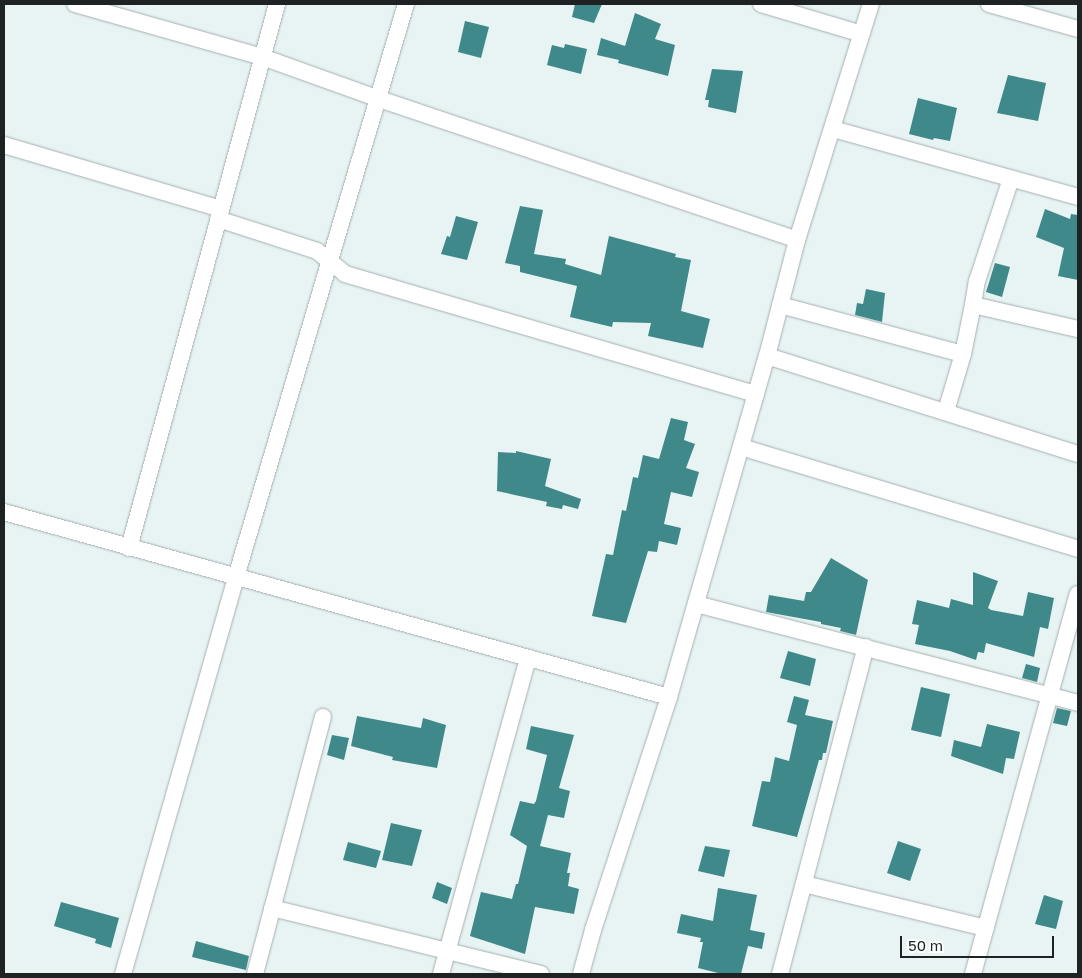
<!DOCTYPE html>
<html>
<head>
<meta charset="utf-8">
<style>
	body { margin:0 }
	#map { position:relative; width:1082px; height:978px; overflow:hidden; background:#e8f3f3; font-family:"Golos Text",sans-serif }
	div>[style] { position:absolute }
	.building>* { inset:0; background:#3f898a }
	.roads { filter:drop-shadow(0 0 1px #a5afaf) drop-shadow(0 0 1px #a5afaf) }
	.minor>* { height:16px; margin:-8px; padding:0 8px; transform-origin:8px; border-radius:8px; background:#fff }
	span { translate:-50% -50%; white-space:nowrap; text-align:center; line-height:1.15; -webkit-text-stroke:5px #fbffff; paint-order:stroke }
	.frame { position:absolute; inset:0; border:5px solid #1e2222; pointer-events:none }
	.scale { position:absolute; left:900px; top:936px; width:154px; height:22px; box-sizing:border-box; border:2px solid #1e2222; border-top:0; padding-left:6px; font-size:15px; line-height:18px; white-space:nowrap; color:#1e2222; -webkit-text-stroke:4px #fbffff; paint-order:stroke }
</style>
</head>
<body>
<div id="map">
	<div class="building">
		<div style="clip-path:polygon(575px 4px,602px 4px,594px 23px,572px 17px)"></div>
		<div style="clip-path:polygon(635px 13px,661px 24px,655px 39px,675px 45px,668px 76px,618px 63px,619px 60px,597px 55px,601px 38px,625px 46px)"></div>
		<div style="clip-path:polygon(465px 21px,489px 27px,481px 58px,458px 52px)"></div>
		<div style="clip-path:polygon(565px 44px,587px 49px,581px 74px,547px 65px,552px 45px,564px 48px)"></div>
		<div style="clip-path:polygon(712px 69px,743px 71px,736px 113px,708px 107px,709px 100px,705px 100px)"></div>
		<div style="clip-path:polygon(1008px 75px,1046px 83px,1038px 121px,997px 113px)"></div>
		<div style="clip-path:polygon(918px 98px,957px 108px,950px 141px,934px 138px,933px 140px,909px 134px)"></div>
		<div style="clip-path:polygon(520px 206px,543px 210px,534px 254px,566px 259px,565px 264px,601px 275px,609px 236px,676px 254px,675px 257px,691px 260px,681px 311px,710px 319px,703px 348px,648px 336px,651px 323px,613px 322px,612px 327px,570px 317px,577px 286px,520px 272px,520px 266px,505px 263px)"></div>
		<div style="clip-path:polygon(1045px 209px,1070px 219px,1071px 214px,1078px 215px,1078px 280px,1058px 276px,1064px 248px,1036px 237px)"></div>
		<div style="clip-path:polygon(456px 216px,478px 222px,467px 260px,441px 254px,447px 236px,450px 237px)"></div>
		<div style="clip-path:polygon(995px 263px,1010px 267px,1002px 297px,986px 292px)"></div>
		<div style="clip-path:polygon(866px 289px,885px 293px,882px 322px,855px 315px,857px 303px,863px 304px)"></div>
		<div style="clip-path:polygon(671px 418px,688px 422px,684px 440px,695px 444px,686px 468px,699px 472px,692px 497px,671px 492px,664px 524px,681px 528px,677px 545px,659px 541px,657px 552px,648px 551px,626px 623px,592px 616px,606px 554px,613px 555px,622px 510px,626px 511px,633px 477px,638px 478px,643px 455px,659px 459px)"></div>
		<div style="clip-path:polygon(516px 451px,551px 459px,545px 486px,581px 499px,578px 509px,563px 505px,562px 509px,546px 506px,547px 502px,497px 491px,498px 452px,516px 453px)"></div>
		<div style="clip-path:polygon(831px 558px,868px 580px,856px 635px,840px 631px,841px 628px,821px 624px,821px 622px,766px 612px,769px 595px,804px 601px,806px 592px,811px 592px)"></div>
		<div style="clip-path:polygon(973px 572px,998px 581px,988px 608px,991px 610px,1023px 616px,1028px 592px,1054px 598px,1048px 629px,1040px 627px,1034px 657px,986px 643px,984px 653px,978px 652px,976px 660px,950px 651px,915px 644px,919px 625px,912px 624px,917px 600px,949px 608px,951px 599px,973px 605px)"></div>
		<div style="clip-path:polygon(788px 651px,816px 659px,810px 686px,780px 678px)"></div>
		<div style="clip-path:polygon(1026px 664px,1040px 668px,1037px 682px,1022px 678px)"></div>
		<div style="clip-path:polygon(921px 687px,950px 694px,941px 737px,911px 730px)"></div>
		<div style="clip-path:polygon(794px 696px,809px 700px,805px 715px,833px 721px,826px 753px,823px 753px,822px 760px,819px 760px,797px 837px,752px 826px,762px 781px,770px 782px,775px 757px,789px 761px,797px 725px,787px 722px)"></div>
		<div style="clip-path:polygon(1057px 708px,1071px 711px,1067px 726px,1053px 723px)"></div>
		<div style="clip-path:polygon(357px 716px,421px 728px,423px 718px,446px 725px,437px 768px,392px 760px,393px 757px,351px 746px)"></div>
		<div style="clip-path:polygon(987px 724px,1020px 732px,1014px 759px,1006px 758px,1003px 774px,951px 756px,954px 740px,981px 747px)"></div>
		<div style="clip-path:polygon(531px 726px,574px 735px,559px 788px,570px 791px,564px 818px,548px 815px,540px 846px,571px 853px,567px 873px,570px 873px,568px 886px,579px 889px,574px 914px,535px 907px,525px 954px,470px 936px,481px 892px,512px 899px,516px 884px,518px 884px,527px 846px,510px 835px,520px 801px,534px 804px,536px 801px,547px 755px,526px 749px)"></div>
		<div style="clip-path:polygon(332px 735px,349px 738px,344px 760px,327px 755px)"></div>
		<div style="clip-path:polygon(391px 823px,422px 830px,412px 866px,382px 860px)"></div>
		<div style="clip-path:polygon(898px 841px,921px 849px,910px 881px,887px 873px)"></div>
		<div style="clip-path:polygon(348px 842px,381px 851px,376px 868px,343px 860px)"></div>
		<div style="clip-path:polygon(705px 846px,730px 850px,724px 877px,698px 871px)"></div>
		<div style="clip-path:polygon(437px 882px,452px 888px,447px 904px,432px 898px)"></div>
		<div style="clip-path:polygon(718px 888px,757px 895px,750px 930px,765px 933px,762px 949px,748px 946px,741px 974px,722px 974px,698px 968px,703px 942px,700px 942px,701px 938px,677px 933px,681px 914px,713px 921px)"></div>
		<div style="clip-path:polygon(1044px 895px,1063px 901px,1056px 929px,1035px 924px)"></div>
		<div style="clip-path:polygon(61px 902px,119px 918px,111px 948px,95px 943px,96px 939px,54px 926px)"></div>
		<div style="clip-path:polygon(196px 941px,249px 956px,246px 970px,192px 957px)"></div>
	</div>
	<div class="roads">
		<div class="minor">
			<div style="left:75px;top:4px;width:194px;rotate:15.8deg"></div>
			<div style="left:262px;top:57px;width:124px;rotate:19.7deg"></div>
			<div style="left:379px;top:99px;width:441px;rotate:18.6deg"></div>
			<div style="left:761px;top:4px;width:105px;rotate:16.5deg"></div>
			<div style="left:989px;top:4px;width:92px;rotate:15.7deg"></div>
			<div style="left:833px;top:129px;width:254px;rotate:15.5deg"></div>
			<div style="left:4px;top:145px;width:226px;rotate:16.4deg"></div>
			<div style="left:218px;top:219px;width:104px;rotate:17.9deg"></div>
			<div style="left:317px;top:251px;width:36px;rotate:39deg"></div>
			<div style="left:345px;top:274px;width:428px;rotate:16.3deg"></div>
			<div style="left:780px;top:305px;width:189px;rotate:15deg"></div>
			<div style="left:973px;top:305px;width:24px;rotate:-81deg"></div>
			<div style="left:977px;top:281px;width:108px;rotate:-71.6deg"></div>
			<div style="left:767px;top:356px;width:326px;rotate:17.5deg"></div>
			<div style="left:946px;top:411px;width:59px;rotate:-73.4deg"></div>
			<div style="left:963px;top:354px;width:50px;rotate:-78.5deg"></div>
			<div style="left:973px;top:305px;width:108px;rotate:12.9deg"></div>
			<div style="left:741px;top:447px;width:352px;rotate:16.8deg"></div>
			<div style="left:4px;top:512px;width:690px;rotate:15.55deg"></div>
			<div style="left:129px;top:548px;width:564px;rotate:-74.78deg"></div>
			<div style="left:696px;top:604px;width:395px;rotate:14.5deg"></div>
			<div style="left:804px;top:884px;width:187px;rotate:13.6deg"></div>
			<div style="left:272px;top:908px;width:277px;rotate:13.8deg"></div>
			<div style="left:123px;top:974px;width:413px;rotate:-74.1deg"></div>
			<div style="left:236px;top:577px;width:598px;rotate:-73.48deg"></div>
			<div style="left:255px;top:974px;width:266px;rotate:-75.2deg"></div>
			<div style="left:441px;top:974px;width:328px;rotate:-74.6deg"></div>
			<div style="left:581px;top:974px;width:46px;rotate:-74.7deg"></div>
			<div style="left:593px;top:930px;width:245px;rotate:-71.9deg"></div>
			<div style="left:669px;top:697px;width:355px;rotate:-74deg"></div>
			<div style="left:767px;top:356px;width:120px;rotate:-75.5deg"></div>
			<div style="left:797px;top:240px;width:247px;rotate:-72.6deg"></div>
			<div style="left:780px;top:974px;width:338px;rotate:-75.3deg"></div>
			<div style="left:973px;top:974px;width:394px;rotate:-74.6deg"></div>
		</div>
	</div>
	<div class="frame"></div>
	<div class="scale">50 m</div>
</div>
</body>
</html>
